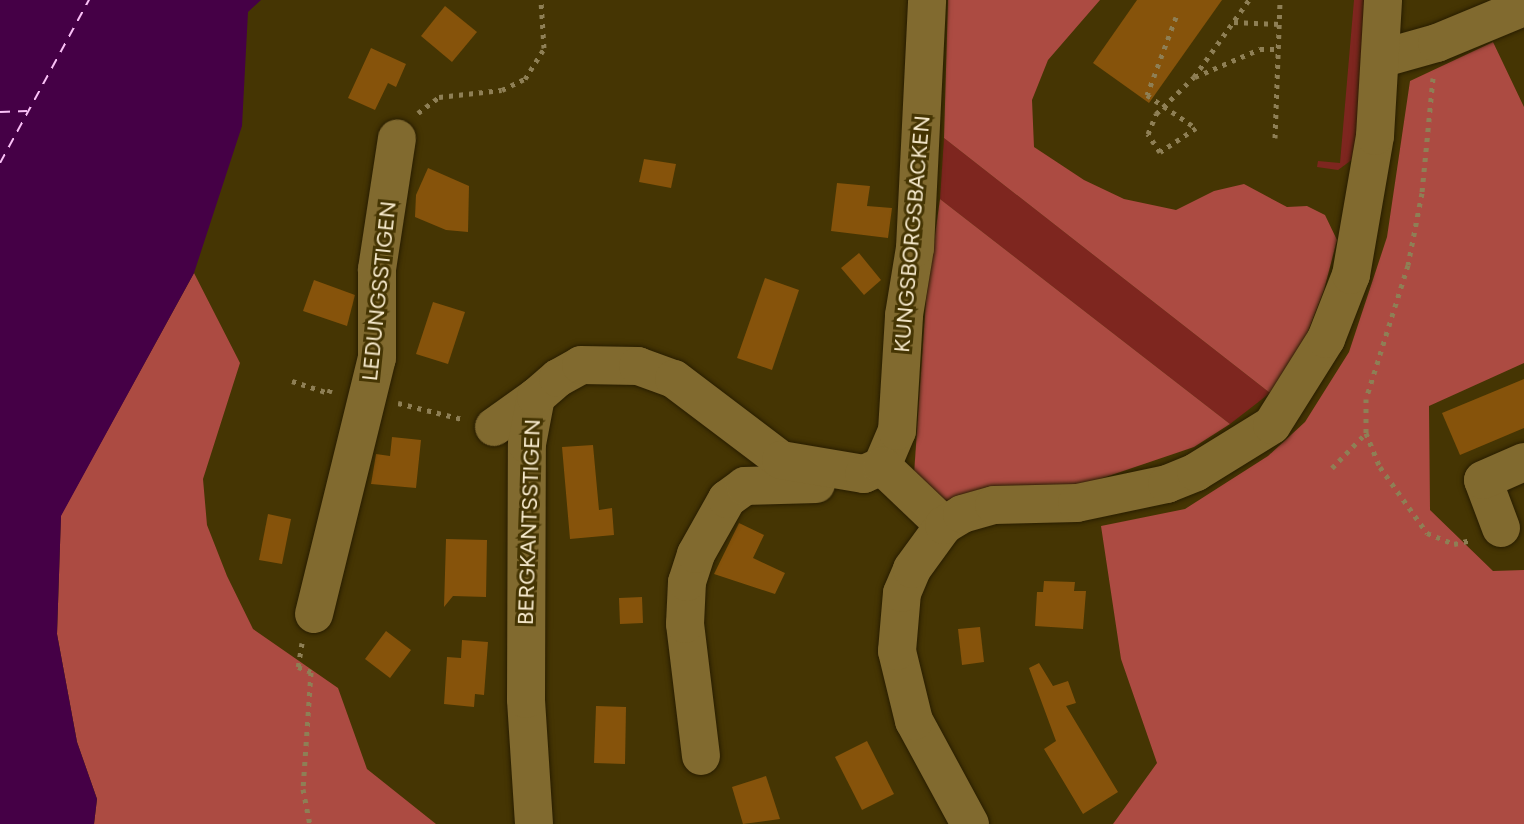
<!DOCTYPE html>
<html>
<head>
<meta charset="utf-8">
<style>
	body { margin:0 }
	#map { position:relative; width:1524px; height:824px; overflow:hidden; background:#453503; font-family:Figtree,sans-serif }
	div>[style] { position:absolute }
	.green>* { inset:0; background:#7e261f }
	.forest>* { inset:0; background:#ac4b42 }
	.water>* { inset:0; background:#450046 }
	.ferry>* { height:2px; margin-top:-1px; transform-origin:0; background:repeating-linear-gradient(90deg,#fac1f7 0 10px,transparent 0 18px) }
	.building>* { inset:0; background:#86530b }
	.path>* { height:5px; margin-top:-2.5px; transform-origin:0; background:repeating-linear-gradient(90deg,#8e7f55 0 4px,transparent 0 10px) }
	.roads { filter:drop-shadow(0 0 2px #281d00) drop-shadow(0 0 2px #281d00) }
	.minor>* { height:38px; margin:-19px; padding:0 19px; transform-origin:19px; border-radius:19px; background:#816a2f }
	.path-bridge>* { height:5px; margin-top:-2.5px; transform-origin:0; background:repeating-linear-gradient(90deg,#8e7f55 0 4px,transparent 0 10px) }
	span { translate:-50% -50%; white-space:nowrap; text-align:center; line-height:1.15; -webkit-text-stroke:6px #453503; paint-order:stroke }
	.street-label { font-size:22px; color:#f7eacd }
</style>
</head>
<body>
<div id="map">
	<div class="green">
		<div style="clip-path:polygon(1354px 0,1370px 0,1368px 62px,1353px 159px,1338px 170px,1317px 167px,1318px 161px,1340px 163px)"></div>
		<div style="clip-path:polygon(944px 138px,1270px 393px,1230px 424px,940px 199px)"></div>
	</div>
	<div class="forest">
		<div style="clip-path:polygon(948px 0,1100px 0,1048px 60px,1032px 100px,1034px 147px,1084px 180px,1124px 199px,1176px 210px,1214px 191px,1244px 184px,1287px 207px,1307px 206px,1325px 215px,1337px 240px,1324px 290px,1307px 334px,1270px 393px,944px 138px)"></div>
		<div style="clip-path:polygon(1493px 42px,1524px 107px,1524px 363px,1429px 406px,1430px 510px,1493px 571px,1524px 570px,1524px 824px,1113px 824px,1157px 763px,1121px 659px,1101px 526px,1185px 509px,1268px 456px,1305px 422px,1349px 352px,1387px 237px,1410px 81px)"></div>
		<div style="clip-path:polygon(940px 199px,1230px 424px,1194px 447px,1085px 484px,949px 507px,914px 474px,926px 300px)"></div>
		<div style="clip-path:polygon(194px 273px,240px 363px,203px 479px,207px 525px,227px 576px,253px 629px,338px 688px,367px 769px,436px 824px,94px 824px,97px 799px,77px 742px,57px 634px,61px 515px)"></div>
	</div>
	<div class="water">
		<div style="clip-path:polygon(0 0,261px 0,248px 12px,242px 126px,194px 273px,61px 516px,57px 634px,77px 742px,97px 799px,94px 824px,0 824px)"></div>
	</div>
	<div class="ferry">
		<div style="left:0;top:112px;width:27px;rotate:-2deg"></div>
		<div style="left:0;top:163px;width:186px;rotate:-61.4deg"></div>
	</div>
	<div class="building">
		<div style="clip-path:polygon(1137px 0,1222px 0,1149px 103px,1093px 63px)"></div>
		<div style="clip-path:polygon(445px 6px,477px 32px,452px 62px,421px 36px)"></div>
		<div style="clip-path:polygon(371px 48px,406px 64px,396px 87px,388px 83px,375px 110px,348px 98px)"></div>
		<div style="clip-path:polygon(644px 159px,676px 164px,671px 188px,639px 182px)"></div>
		<div style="clip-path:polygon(428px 168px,469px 186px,468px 232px,446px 230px,415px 217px,416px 195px)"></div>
		<div style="clip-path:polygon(837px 183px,870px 186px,867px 206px,892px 208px,888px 238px,831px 231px)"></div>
		<div style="clip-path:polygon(859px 253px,881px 280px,864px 295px,841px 268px)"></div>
		<div style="clip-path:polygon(765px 278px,799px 290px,772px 370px,737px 358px)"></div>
		<div style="clip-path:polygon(314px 280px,355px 295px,347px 326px,303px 311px)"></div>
		<div style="clip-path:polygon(433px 302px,465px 312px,448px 364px,416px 354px)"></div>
		<div style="clip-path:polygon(1524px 379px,1524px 428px,1460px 455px,1442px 413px)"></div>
		<div style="clip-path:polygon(392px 437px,421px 440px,416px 488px,371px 484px,376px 454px,390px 456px)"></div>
		<div style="clip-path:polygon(593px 445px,599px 510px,612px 508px,614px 535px,570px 539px,562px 447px)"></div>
		<div style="clip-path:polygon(268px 514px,291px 519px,282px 564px,259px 560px)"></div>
		<div style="clip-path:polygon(739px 523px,764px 535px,753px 558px,785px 573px,775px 594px,714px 574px)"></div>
		<div style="clip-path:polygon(446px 539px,487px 540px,486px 597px,453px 596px,444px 607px)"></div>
		<div style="clip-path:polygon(1044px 581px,1075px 582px,1074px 591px,1086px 591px,1083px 629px,1035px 626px,1037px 592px,1043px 592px)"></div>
		<div style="clip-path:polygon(642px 597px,643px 623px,620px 624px,619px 598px)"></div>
		<div style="clip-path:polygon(980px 627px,984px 662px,962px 665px,958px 629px)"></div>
		<div style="clip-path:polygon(386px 631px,411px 650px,390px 678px,365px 659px)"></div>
		<div style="clip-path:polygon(462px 640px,488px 642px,484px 695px,475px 694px,474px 707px,444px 704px,447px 657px,461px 658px)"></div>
		<div style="clip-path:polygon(1039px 663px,1053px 686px,1068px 681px,1076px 703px,1066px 706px,1118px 792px,1083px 814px,1044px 749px,1056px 741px,1029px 668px)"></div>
		<div style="clip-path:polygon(596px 706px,626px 707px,625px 764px,594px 763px)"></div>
		<div style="clip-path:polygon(867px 741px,894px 794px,862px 810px,835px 757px)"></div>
		<div style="clip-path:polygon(766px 776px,780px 819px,743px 824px,732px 787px)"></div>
	</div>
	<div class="path">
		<div style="left:1234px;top:22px;width:46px;rotate:2.5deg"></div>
		<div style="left:1195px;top:77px;width:71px;rotate:-23.3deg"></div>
		<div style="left:1260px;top:49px;width:19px"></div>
		<div style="left:1433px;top:78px;width:116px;rotate:95.5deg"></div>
		<div style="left:1422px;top:193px;width:73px;rotate:101deg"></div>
		<div style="left:1408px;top:265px;width:140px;rotate:107.4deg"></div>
		<div style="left:1366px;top:399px;width:34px;rotate:90deg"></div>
		<div style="left:1366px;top:433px;width:37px;rotate:68deg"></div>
		<div style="left:1380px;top:467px;width:81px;rotate:54.5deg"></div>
		<div style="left:1427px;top:533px;width:29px;rotate:22deg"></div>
		<div style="left:1454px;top:544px;width:18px;rotate:-13deg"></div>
		<div style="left:418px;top:113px;width:26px;rotate:-37deg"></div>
		<div style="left:439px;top:97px;width:63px;rotate:-6.3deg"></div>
		<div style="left:502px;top:90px;width:25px;rotate:-26deg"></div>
		<div style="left:525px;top:79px;width:36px;rotate:-58deg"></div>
		<div style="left:544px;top:48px;width:48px;rotate:-93.6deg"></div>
		<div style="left:1196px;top:128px;width:43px;rotate:146.3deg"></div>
		<div style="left:1160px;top:152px;width:22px;rotate:-124deg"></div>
		<div style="left:1148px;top:134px;width:22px;rotate:-68deg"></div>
		<div style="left:1156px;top:114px;width:53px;rotate:-44.2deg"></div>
		<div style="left:1194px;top:77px;width:95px;rotate:-54.5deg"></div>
		<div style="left:1275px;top:138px;width:138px;rotate:-87.9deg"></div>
		<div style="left:292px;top:381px;width:39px;rotate:18deg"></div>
		<div style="left:329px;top:393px;width:9px;rotate:-72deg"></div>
		<div style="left:398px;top:403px;width:66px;rotate:14deg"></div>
		<div style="left:1332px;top:468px;width:49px;rotate:-45.8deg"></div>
		<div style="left:302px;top:643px;width:24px;rotate:99deg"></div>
		<div style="left:298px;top:667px;width:14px;rotate:21deg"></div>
		<div style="left:311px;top:672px;width:117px;rotate:93.9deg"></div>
		<div style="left:303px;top:789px;width:36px;rotate:79deg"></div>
	</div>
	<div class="roads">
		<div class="minor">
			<div style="left:1380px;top:59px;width:59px;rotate:-15.7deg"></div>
			<div style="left:1437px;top:43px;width:94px;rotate:-22.5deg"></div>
			<div style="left:494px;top:427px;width:52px;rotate:-35.5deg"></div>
			<div style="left:882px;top:466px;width:38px;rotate:-67deg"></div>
			<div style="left:897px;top:431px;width:116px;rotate:-86.5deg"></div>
			<div style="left:904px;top:315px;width:68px;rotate:-80.7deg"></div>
			<div style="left:915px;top:248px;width:248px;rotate:-87.2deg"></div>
			<div style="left:1501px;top:528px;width:51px;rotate:-110.6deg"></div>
			<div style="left:1483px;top:480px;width:45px;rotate:-23.7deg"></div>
			<div style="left:314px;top:614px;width:264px;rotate:-76.2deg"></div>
			<div style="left:377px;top:358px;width:89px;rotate:-90deg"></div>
			<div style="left:377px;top:269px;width:132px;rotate:-81.3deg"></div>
			<div style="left:701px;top:756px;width:133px;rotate:-96.9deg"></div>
			<div style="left:685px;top:624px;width:42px;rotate:-87.3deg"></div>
			<div style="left:687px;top:582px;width:29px;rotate:-72deg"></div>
			<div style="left:696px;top:554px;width:63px;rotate:-60.6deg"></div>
			<div style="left:727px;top:499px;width:22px;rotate:-36deg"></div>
			<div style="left:745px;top:486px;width:71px;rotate:-1.6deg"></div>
			<div style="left:534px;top:824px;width:125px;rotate:-93.7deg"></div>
			<div style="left:526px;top:699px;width:255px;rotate:-89.8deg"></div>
			<div style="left:527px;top:444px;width:48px;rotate:-79.2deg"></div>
			<div style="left:536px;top:397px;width:29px;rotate:-41deg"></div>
			<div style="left:558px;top:378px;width:26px;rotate:-29deg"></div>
			<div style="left:581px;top:365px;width:57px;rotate:1deg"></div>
			<div style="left:638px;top:366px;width:38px;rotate:20deg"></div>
			<div style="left:674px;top:379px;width:134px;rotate:37.1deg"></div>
			<div style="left:781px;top:460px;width:84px;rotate:9.6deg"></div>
			<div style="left:864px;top:474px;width:20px;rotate:-24deg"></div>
			<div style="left:882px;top:466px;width:86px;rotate:43.6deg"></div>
			<div style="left:970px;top:824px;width:117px;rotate:-118.5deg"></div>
			<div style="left:914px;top:721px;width:72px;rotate:-103.7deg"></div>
			<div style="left:897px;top:651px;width:58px;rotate:-85.1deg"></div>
			<div style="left:902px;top:593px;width:26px;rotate:-67deg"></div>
			<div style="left:912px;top:569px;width:54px;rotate:-54deg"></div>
			<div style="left:944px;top:525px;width:21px;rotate:-31deg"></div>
			<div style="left:962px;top:514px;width:33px;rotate:-16deg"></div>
			<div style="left:994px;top:505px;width:83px;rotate:-1.4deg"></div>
			<div style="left:1077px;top:503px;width:92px;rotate:-11.9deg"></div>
			<div style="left:1167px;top:484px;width:31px;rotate:-22deg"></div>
			<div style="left:1196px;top:472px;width:89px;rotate:-31.7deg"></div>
			<div style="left:1272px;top:425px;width:102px;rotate:-57.9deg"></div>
			<div style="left:1326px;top:339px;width:69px;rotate:-68.7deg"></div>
			<div style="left:1351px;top:275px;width:141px;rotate:-80.2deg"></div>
			<div style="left:1375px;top:136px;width:136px;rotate:-86.6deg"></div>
		</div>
	</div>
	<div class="path-bridge">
		<div style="left:1176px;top:17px;width:83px;rotate:110.4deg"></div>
		<div style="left:1147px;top:95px;width:59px;rotate:34deg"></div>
	</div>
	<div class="street-label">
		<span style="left:912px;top:234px;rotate:-85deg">KUNGSBORGSBACKEN</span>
		<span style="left:379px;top:291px;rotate:-84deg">LEDUNGSSTIGEN</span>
		<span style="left:529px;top:522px;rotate:-88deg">BERGKANTSSTIGEN</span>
	</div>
</div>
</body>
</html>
